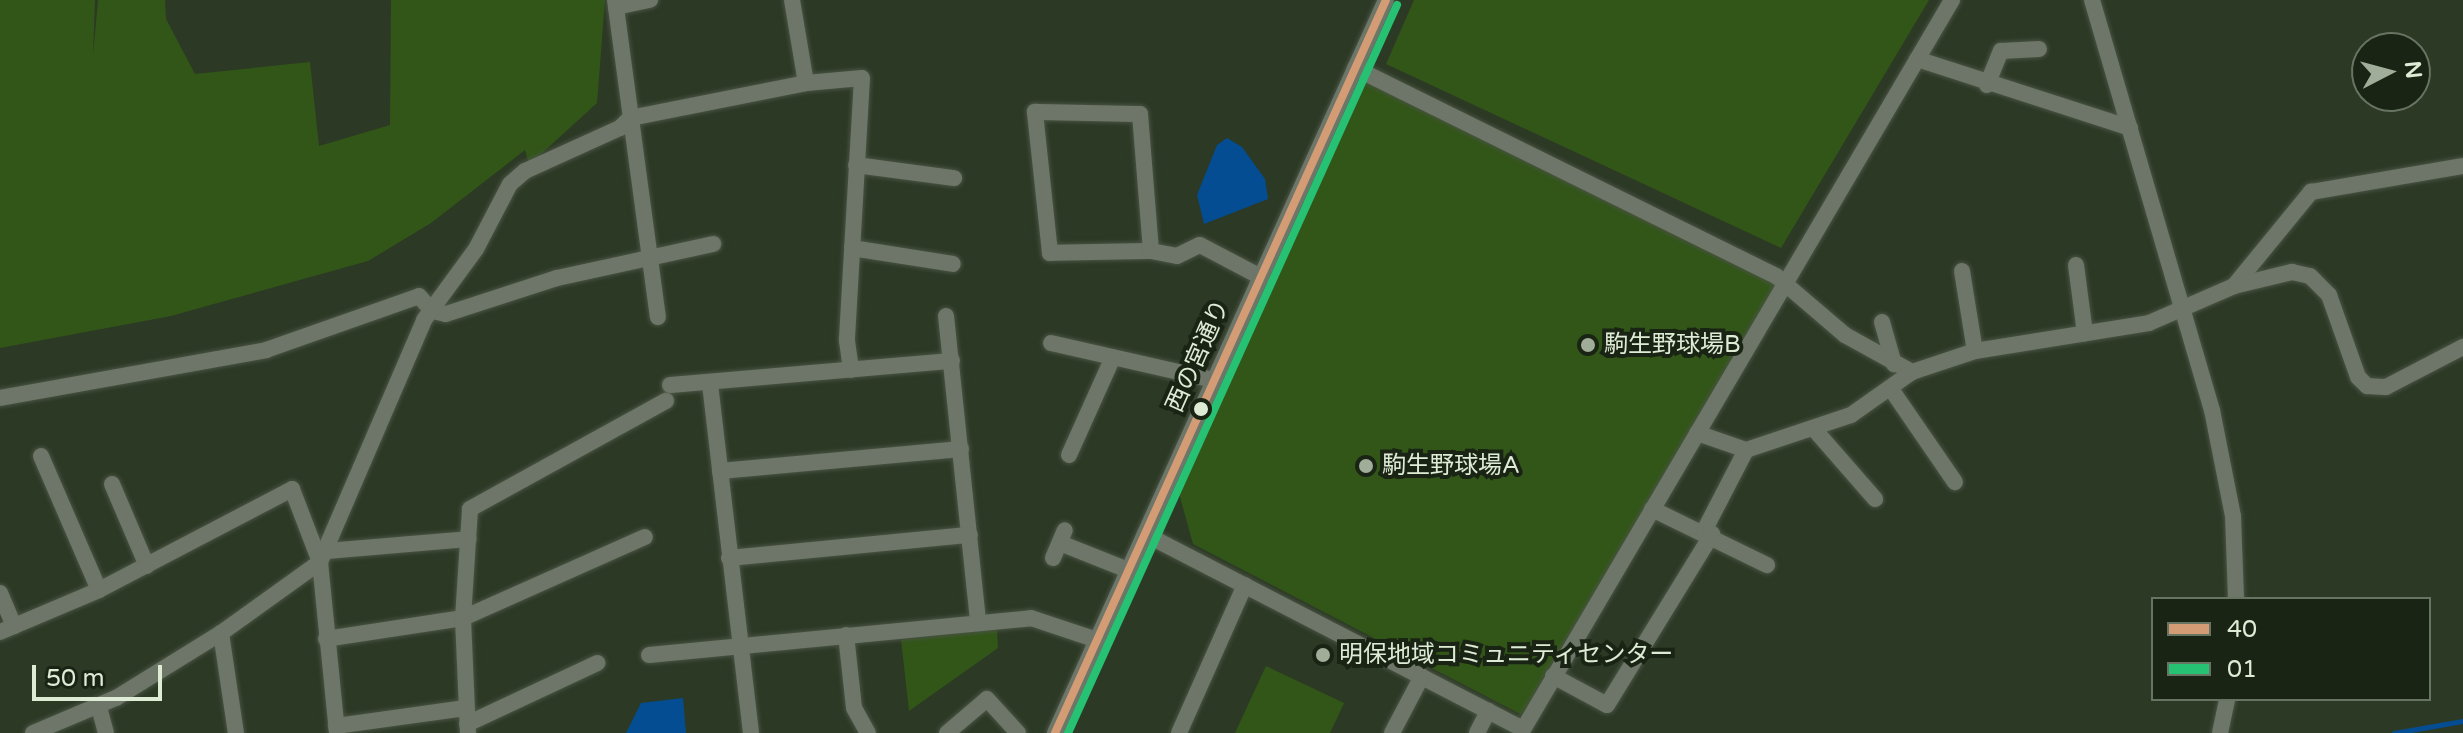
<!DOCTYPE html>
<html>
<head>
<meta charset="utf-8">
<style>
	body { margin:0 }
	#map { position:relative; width:2463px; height:733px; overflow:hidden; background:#2c3925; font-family:"Varela Round","Noto Sans JP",sans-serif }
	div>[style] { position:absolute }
	.green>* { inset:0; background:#325618 }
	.water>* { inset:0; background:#044d92 }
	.stream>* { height:5px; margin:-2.5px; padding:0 2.5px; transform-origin:2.5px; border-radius:2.5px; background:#044d92 }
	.roads { filter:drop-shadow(0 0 2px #495343) drop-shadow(0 0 2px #495343) }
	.minor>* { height:16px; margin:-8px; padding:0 8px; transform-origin:8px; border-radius:8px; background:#6d7668 }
	.bus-1>* { height:8px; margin:-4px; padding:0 4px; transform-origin:4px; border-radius:4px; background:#d39c74 }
	.bus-2>* { height:8px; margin:-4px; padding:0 4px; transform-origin:4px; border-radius:4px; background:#26c172 }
	.dots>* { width:22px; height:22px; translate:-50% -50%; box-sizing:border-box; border:4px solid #1a2414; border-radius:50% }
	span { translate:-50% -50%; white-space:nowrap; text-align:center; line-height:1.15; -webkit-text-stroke:8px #1a2414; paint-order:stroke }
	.poi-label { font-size:24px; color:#deecd6 }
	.left { translate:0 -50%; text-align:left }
	.street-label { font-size:24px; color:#deecd6 }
	.legend { position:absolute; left:2151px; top:597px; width:280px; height:104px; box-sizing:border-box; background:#1a2414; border:2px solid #687462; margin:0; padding:10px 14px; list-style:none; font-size:24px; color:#deecd6 }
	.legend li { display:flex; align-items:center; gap:16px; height:40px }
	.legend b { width:40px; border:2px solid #687462 }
	.north { position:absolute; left:2351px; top:32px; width:80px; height:80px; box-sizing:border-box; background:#1a2414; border:2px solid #687462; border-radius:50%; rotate:84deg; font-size:22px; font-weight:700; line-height:32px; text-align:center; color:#deecd6 }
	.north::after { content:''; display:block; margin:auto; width:28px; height:36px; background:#a0ad98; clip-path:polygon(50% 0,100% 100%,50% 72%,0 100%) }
	.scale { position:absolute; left:32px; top:665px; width:130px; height:36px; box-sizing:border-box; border:4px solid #deecd6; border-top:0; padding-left:10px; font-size:24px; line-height:28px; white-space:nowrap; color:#deecd6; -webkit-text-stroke:6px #1a2414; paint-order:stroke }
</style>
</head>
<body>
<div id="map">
	<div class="green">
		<div style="clip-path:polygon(0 0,95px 0,93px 56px,98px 0,165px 0,166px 19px,195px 74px,310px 62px,319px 146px,390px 125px,391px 0,605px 0,597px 103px,529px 165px,525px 150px,431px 223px,368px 261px,171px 316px,0 348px)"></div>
		<div style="clip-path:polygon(1414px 0,1929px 0,1781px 248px,1386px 64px)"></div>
		<div style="clip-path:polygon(1361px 80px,1777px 284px,1522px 715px,1193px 544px,1178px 490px)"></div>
		<div style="clip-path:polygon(997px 629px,998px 648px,909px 711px,901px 640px)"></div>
		<div style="clip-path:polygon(1266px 666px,1344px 703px,1330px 733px,1235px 733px)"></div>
	</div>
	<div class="water">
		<div style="clip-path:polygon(1227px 138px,1242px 147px,1265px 179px,1268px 199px,1204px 224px,1197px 195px,1217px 145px)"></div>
		<div style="clip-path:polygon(683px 698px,686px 733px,626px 733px,641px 703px)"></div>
	</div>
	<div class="stream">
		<div style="left:2394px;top:733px;width:70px;rotate:-9.9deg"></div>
	</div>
	<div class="roads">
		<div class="minor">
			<div style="left:615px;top:0;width:320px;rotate:82.3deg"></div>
			<div style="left:2092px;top:0;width:427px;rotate:73.7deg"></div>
			<div style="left:2212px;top:410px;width:108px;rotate:78.8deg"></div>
			<div style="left:2233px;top:516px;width:83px;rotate:87.9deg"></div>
			<div style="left:616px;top:7px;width:35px;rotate:-12deg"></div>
			<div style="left:1917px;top:59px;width:224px;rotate:17.9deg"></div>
			<div style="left:1355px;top:68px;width:470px;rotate:26.3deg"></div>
			<div style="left:1776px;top:276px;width:91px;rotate:40.5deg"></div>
			<div style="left:1845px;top:335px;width:77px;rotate:28.9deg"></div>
			<div style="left:1912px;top:372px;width:66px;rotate:-18.4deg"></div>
			<div style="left:1975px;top:351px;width:176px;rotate:-9.1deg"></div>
			<div style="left:2149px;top:323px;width:93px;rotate:-23.5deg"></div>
			<div style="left:2234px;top:286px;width:60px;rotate:-13.6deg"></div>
			<div style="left:2292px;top:272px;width:18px;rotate:13deg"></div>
			<div style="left:2310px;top:276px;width:27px;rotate:45deg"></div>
			<div style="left:2329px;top:295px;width:87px;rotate:70.5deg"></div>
			<div style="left:2358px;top:377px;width:13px;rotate:45deg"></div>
			<div style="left:2367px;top:386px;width:19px;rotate:3deg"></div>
			<div style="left:2386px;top:387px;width:87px;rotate:-27.5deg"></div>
			<div style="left:806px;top:83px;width:56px;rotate:-5.1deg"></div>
			<div style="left:862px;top:78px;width:263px;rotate:93.3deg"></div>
			<div style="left:847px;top:341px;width:29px;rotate:82deg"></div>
			<div style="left:1987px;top:85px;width:37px;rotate:-68deg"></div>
			<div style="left:2001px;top:51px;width:38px;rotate:-3deg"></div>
			<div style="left:856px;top:165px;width:99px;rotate:7.6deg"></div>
			<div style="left:852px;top:248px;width:102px;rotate:9deg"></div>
			<div style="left:1151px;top:251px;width:101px;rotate:178.9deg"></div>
			<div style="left:1050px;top:253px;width:142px;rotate:-96.1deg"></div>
			<div style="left:1035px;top:112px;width:105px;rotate:1.1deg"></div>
			<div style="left:1140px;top:114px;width:137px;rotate:85.4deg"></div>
			<div style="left:1151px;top:251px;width:26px;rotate:11deg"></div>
			<div style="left:1177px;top:256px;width:25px;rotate:-26deg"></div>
			<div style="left:1200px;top:245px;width:69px;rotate:27.7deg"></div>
			<div style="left:2076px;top:265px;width:69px;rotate:82.5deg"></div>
			<div style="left:1962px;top:271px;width:81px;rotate:80.8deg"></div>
			<div style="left:2234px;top:286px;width:122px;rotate:-50.7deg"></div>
			<div style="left:2311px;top:192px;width:154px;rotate:-9.7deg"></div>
			<div style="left:946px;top:316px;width:309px;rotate:84deg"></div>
			<div style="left:1882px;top:322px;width:44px;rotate:74.1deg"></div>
			<div style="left:1051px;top:343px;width:167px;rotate:12.8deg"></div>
			<div style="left:710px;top:384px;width:351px;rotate:83.3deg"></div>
			<div style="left:670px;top:385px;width:283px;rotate:-4.9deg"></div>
			<div style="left:1891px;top:389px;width:113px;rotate:55.5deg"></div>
			<div style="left:0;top:398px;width:270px;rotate:-10.2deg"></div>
			<div style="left:266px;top:350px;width:162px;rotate:-19.4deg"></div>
			<div style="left:419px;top:296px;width:20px;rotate:49deg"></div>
			<div style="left:432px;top:311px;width:14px;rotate:12deg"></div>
			<div style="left:446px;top:314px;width:117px;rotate:-18deg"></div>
			<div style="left:557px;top:278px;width:160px;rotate:-12.3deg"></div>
			<div style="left:1814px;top:429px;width:93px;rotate:48.9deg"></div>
			<div style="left:1697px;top:433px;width:52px;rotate:19.1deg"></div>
			<div style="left:1746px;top:450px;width:111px;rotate:-18.4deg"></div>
			<div style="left:1851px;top:415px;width:75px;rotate:-35.2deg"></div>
			<div style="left:1069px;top:455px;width:107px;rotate:-65.8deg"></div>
			<div style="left:41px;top:456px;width:146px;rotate:66.6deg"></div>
			<div style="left:720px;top:471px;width:242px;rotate:-5.2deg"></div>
			<div style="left:112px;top:484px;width:89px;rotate:66.9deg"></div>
			<div style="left:1652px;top:509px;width:128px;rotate:26deg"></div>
			<div style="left:1704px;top:531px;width:91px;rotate:-62.6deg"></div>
			<div style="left:1145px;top:534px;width:424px;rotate:27.3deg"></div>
			<div style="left:1060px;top:543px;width:73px;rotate:21.7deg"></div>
			<div style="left:326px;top:551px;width:143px;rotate:-4.8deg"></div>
			<div style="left:729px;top:558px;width:242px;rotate:-5.5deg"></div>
			<div style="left:1053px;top:558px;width:30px;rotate:-67deg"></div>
			<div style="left:0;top:593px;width:36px;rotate:67deg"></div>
			<div style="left:0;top:632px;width:108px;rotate:-23deg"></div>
			<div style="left:99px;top:590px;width:218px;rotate:-27.6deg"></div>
			<div style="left:292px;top:489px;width:78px;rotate:69deg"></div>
			<div style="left:320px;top:562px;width:172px;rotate:84.3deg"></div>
			<div style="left:221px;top:633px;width:101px;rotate:81.5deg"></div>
			<div style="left:846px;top:635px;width:73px;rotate:83.7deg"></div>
			<div style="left:854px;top:708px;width:29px;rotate:61deg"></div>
			<div style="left:326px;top:639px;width:139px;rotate:-8.7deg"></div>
			<div style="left:463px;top:618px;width:199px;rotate:-24deg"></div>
			<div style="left:649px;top:655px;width:384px;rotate:-5.5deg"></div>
			<div style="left:1031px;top:618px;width:70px;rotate:18.4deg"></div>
			<div style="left:1553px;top:676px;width:61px;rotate:28.2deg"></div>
			<div style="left:1607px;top:705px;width:201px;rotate:-58.4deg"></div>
			<div style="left:99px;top:707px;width:27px;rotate:75deg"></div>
			<div style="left:467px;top:724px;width:144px;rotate:-25.1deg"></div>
			<div style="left:336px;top:726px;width:130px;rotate:-7.9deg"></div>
			<div style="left:33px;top:733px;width:90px;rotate:-22.9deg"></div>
			<div style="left:116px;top:698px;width:123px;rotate:-31.8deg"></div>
			<div style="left:221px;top:633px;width:122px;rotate:-35.6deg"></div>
			<div style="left:320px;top:562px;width:263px;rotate:-66.7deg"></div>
			<div style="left:424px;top:320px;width:88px;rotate:-53.8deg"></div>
			<div style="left:476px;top:249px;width:73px;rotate:-62.4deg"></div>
			<div style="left:510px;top:184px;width:20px;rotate:-41deg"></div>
			<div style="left:525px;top:171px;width:104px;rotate:-24.4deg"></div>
			<div style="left:620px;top:128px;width:14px;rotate:-45deg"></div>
			<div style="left:630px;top:118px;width:179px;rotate:-11.2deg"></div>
			<div style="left:806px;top:83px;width:84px;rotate:-99.6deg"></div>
			<div style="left:468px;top:733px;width:115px;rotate:-92.5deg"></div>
			<div style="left:463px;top:618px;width:109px;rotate:-86.3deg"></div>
			<div style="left:470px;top:509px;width:224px;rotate:-28.9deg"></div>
			<div style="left:947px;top:733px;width:52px;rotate:-40.4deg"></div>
			<div style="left:987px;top:699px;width:46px;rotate:47.6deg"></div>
			<div style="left:1055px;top:733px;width:804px;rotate:-65.7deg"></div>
			<div style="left:1179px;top:733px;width:162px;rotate:-66deg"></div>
			<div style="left:1392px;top:733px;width:64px;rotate:-62.2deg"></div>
			<div style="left:1477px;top:733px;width:25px;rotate:-63deg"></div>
			<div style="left:1521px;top:733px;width:850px;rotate:-59.54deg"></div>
			<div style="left:2220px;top:733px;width:35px;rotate:-78deg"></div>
		</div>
	</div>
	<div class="bus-1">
		<div style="left:1055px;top:733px;width:804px;rotate:-65.7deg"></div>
	</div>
	<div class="bus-2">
		<div style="left:1068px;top:733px;width:799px;rotate:-65.68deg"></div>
	</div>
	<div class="dots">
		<div style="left:1588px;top:345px;background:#a0ad98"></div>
		<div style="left:1201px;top:409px;background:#deecd6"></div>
		<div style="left:1366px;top:466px;background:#a0ad98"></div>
		<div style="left:1323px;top:655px;background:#a0ad98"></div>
	</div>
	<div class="poi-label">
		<span class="left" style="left:1604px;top:345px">駒生野球場B</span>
		<span class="left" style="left:1382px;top:466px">駒生野球場A</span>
		<span class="left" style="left:1339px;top:655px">明保地域コミュニティセンター</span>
	</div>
	<div class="street-label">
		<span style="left:1198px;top:356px;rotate:-66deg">西の宮通り</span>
	</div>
	<ul class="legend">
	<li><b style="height:10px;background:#d39c74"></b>40</li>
	<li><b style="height:10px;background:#26c172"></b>01</li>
	</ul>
	<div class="north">N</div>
	<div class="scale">50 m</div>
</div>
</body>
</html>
